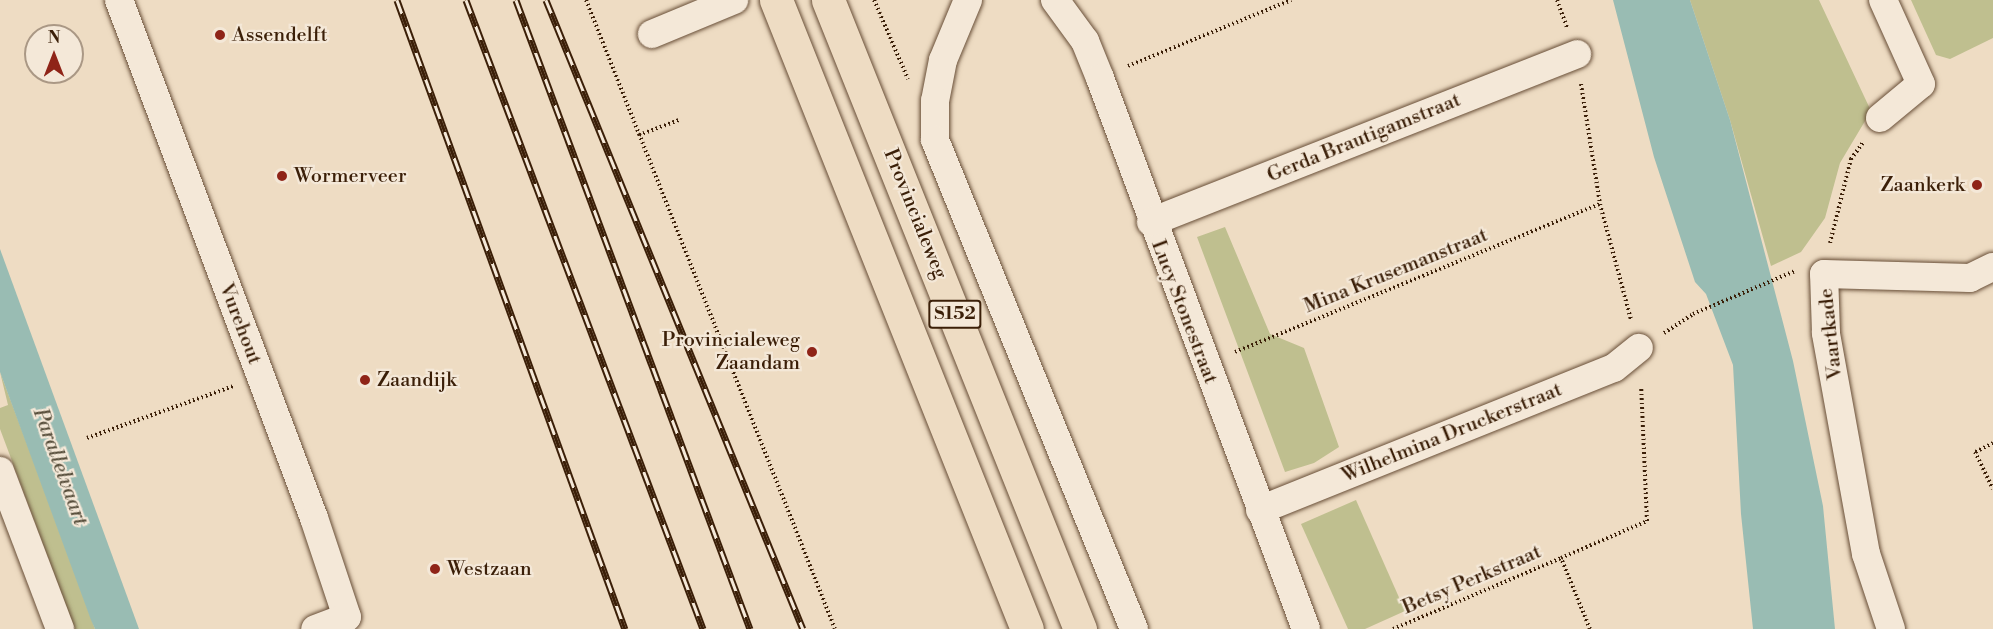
<!DOCTYPE html>
<html>
<head>
<meta charset="utf-8">
<style>
	body { margin:0 }
	#map { position:relative; width:1993px; height:629px; overflow:hidden; background:#eedcc3; font-family:"Libre Bodoni",serif }
	div>[style] { position:absolute }
	.green>* { inset:0; background:#bfbf8f }
	.water>* { inset:0; background:#99bcb3 }
	.path>* { height:4px; margin-top:-2px; transform-origin:0; background:repeating-linear-gradient(90deg,#3b1f08 0 1.5px,transparent 0 4.5px) }
	.roads { filter:drop-shadow(0 0 2px #684e37) drop-shadow(0 0 2px #684e37) }
	.minor>* { height:28px; margin:-14px; padding:0 14px; transform-origin:14px; border-radius:14px; background:#f4e8d8 }
	.primary>* { height:33px; margin:-16.5px; padding:0 16.5px; transform-origin:16.5px; border-radius:16.5px; background:#eedcc3 }
	.rail>* { height:7px; margin-top:-3.5px; transform-origin:0; background:repeating-linear-gradient(90deg,#f4e8d8 0 14px,#3b1f08 0 28px); box-sizing:border-box; border-block:2px solid #3b1f08 }
	.dots>* { width:16px; height:16px; translate:-50% -50%; box-sizing:border-box; border:3px solid #f4e8d8; border-radius:50% }
	span { translate:-50% -50%; white-space:nowrap; text-align:center; line-height:1.15; -webkit-text-stroke:4.5px #f4e8d8; paint-order:stroke }
	.shield-label span { padding:2px 4px; background:#f4e8d8; border:2px solid; border-radius:4px; -webkit-text-stroke-width:0 }
	.shield-label { font-size:18px; color:#3b1f08; font-weight:700 }
	.poi-label { font-size:20px; color:#3b1f08 }
	.left { translate:0 -50%; text-align:left }
	.right { translate:-100% -50%; text-align:right }
	.street-label { font-size:20px; color:#3b1f08 }
	.water-label { font-size:21px; color:#574e3b; font-style:italic }
	.north { position:absolute; left:24px; top:24px; width:60px; height:60px; box-sizing:border-box; background:#f4e8d8; border:2px solid #aa9885; border-radius:50%; rotate:0deg; font-size:16px; font-weight:700; line-height:24px; text-align:center; color:#3b1f08 }
	.north::after { content:''; display:block; margin:auto; width:21px; height:27px; background:#8f2418; clip-path:polygon(50% 0,100% 100%,50% 72%,0 100%) }
</style>
</head>
<body>
<div id="map">
	<div class="green">
		<div style="clip-path:polygon(1690px 0,1819px 0,1871px 111px,1840px 163px,1825px 218px,1801px 252px,1771px 266px,1730px 120px)"></div>
		<div style="clip-path:polygon(1911px 0,1993px 0,1993px 38px,1950px 59px,1936px 55px)"></div>
		<div style="clip-path:polygon(1225px 227px,1270px 334px,1304px 348px,1339px 447px,1314px 463px,1285px 472px,1197px 237px)"></div>
		<div style="clip-path:polygon(0 372px,30px 452px,95px 629px,75px 629px,0 429px,0 408px,8px 405px)"></div>
		<div style="clip-path:polygon(1356px 500px,1405px 611px,1365px 629px,1348px 629px,1301px 524px)"></div>
	</div>
	<div class="water">
		<div style="clip-path:polygon(1613px 0,1690px 0,1730px 120px,1793px 361px,1823px 506px,1835px 629px,1753px 629px,1741px 514px,1733px 365px,1706px 294px,1695px 282px,1654px 157px)"></div>
		<div style="clip-path:polygon(0 249px,127px 596px,139px 629px,95px 629px,91px 620px,0 372px)"></div>
	</div>
	<div class="path">
		<div style="left:586px;top:0;width:676px;rotate:68.4deg"></div>
		<div style="left:874px;top:0;width:86px;rotate:66.7deg"></div>
		<div style="left:1557px;top:0;width:30px;rotate:70deg"></div>
		<div style="left:1128px;top:66px;width:176px;rotate:-22deg"></div>
		<div style="left:1581px;top:84px;width:121px;rotate:81deg"></div>
		<div style="left:1600px;top:204px;width:120px;rotate:75deg"></div>
		<div style="left:639px;top:135px;width:43px;rotate:-20.6deg"></div>
		<div style="left:1830px;top:243px;width:87px;rotate:-76deg"></div>
		<div style="left:1851px;top:159px;width:22px;rotate:-54deg"></div>
		<div style="left:1664px;top:333px;width:35px;rotate:-33deg"></div>
		<div style="left:1693px;top:314px;width:111px;rotate:-22.9deg"></div>
		<div style="left:1235px;top:352px;width:394px;rotate:-22.1deg"></div>
		<div style="left:87px;top:438px;width:156px;rotate:-19.5deg"></div>
		<div style="left:1993px;top:443px;width:20px;rotate:153deg"></div>
		<div style="left:1975px;top:452px;width:41px;rotate:64.1deg"></div>
		<div style="left:1393px;top:629px;width:182px;rotate:-22.9deg"></div>
		<div style="left:1590px;top:629px;width:77px;rotate:-112.2deg"></div>
		<div style="left:1561px;top:558px;width:94px;rotate:-23.3deg"></div>
		<div style="left:1647px;top:521px;width:135px;rotate:-92.5deg"></div>
	</div>
	<div class="roads">
		<div class="minor">
			<div style="left:119px;top:0;width:553px;rotate:69.37deg"></div>
			<div style="left:314px;top:518px;width:104px;rotate:71.6deg"></div>
			<div style="left:347px;top:617px;width:34px;rotate:159deg"></div>
			<div style="left:968px;top:0;width:65px;rotate:112.6deg"></div>
			<div style="left:943px;top:60px;width:42px;rotate:101deg"></div>
			<div style="left:935px;top:101px;width:39px;rotate:90deg"></div>
			<div style="left:935px;top:140px;width:528px;rotate:67.86deg"></div>
			<div style="left:1055px;top:0;width:51px;rotate:53.8deg"></div>
			<div style="left:1085px;top:41px;width:40px;rotate:68deg"></div>
			<div style="left:1100px;top:78px;width:588px;rotate:69.5deg"></div>
			<div style="left:652px;top:34px;width:89px;rotate:-22.5deg"></div>
			<div style="left:1880px;top:118px;width:53px;rotate:-39.7deg"></div>
			<div style="left:1921px;top:84px;width:92px;rotate:-114.3deg"></div>
			<div style="left:1151px;top:222px;width:458px;rotate:-21.5deg"></div>
			<div style="left:0;top:471px;width:169px;rotate:69.2deg"></div>
			<div style="left:1260px;top:510px;width:381px;rotate:-21.9deg"></div>
			<div style="left:1614px;top:368px;width:32px;rotate:-39deg"></div>
			<div style="left:1891px;top:629px;width:79px;rotate:-108.4deg"></div>
			<div style="left:1866px;top:554px;width:225px;rotate:-100.3deg"></div>
			<div style="left:1826px;top:333px;width:59px;rotate:-91.9deg"></div>
			<div style="left:1824px;top:274px;width:146px;rotate:1.6deg"></div>
			<div style="left:1970px;top:278px;width:25px;rotate:-26deg"></div>
		</div>
		<div class="primary">
			<div style="left:776px;top:0;width:677px;rotate:68.25deg"></div>
			<div style="left:828px;top:0;width:678px;rotate:68.17deg"></div>
		</div>
	</div>
	<div class="rail">
		<div style="left:397px;top:0;width:669px;rotate:70.08deg"></div>
		<div style="left:466px;top:0;width:672px;rotate:69.35deg"></div>
		<div style="left:516px;top:0;width:671px;rotate:69.59deg"></div>
		<div style="left:546px;top:0;width:679px;rotate:67.78deg"></div>
	</div>
	<div class="dots">
		<div style="left:220px;top:35px;background:#8f2418"></div>
		<div style="left:282px;top:176px;background:#8f2418"></div>
		<div style="left:1977px;top:185px;background:#8f2418"></div>
		<div style="left:812px;top:352px;background:#8f2418"></div>
		<div style="left:365px;top:380px;background:#8f2418"></div>
		<div style="left:435px;top:569px;background:#8f2418"></div>
	</div>
	<div class="shield-label">
		<span style="left:955px;top:314px">S152</span>
	</div>
	<div class="poi-label">
		<span class="left" style="left:232px;top:35px">Assendelft</span>
		<span class="left" style="left:294px;top:176px">Wormerveer</span>
		<span class="right" style="left:1965px;top:185px">Zaankerk</span>
		<span class="right" style="left:800px;top:352px">Provincialeweg<br>Zaandam</span>
		<span class="left" style="left:377px;top:380px">Zaandijk</span>
		<span class="left" style="left:447px;top:569px">Westzaan</span>
	</div>
	<div class="street-label">
		<span style="left:1364px;top:138px;rotate:-22deg">Gerda Brautigamstraat</span>
		<span style="left:915px;top:214px;rotate:68deg">Provincialeweg</span>
		<span style="left:1396px;top:271px;rotate:-22deg">Mina Krusemanstraat</span>
		<span style="left:1184px;top:312px;rotate:69deg">Lucy Stonestraat</span>
		<span style="left:240px;top:324px;rotate:69deg">Vurehout</span>
		<span style="left:1831px;top:334px;rotate:-96deg">Vaartkade</span>
		<span style="left:1452px;top:433px;rotate:-22deg">Wilhelmina Druckerstraat</span>
		<span style="left:1472px;top:580px;rotate:-23deg">Betsy Perkstraat</span>
	</div>
	<div class="water-label">
		<span style="left:60px;top:467px;rotate:70deg">Parallelvaart</span>
	</div>
	<div class="north">N</div>
</div>
</body>
</html>
